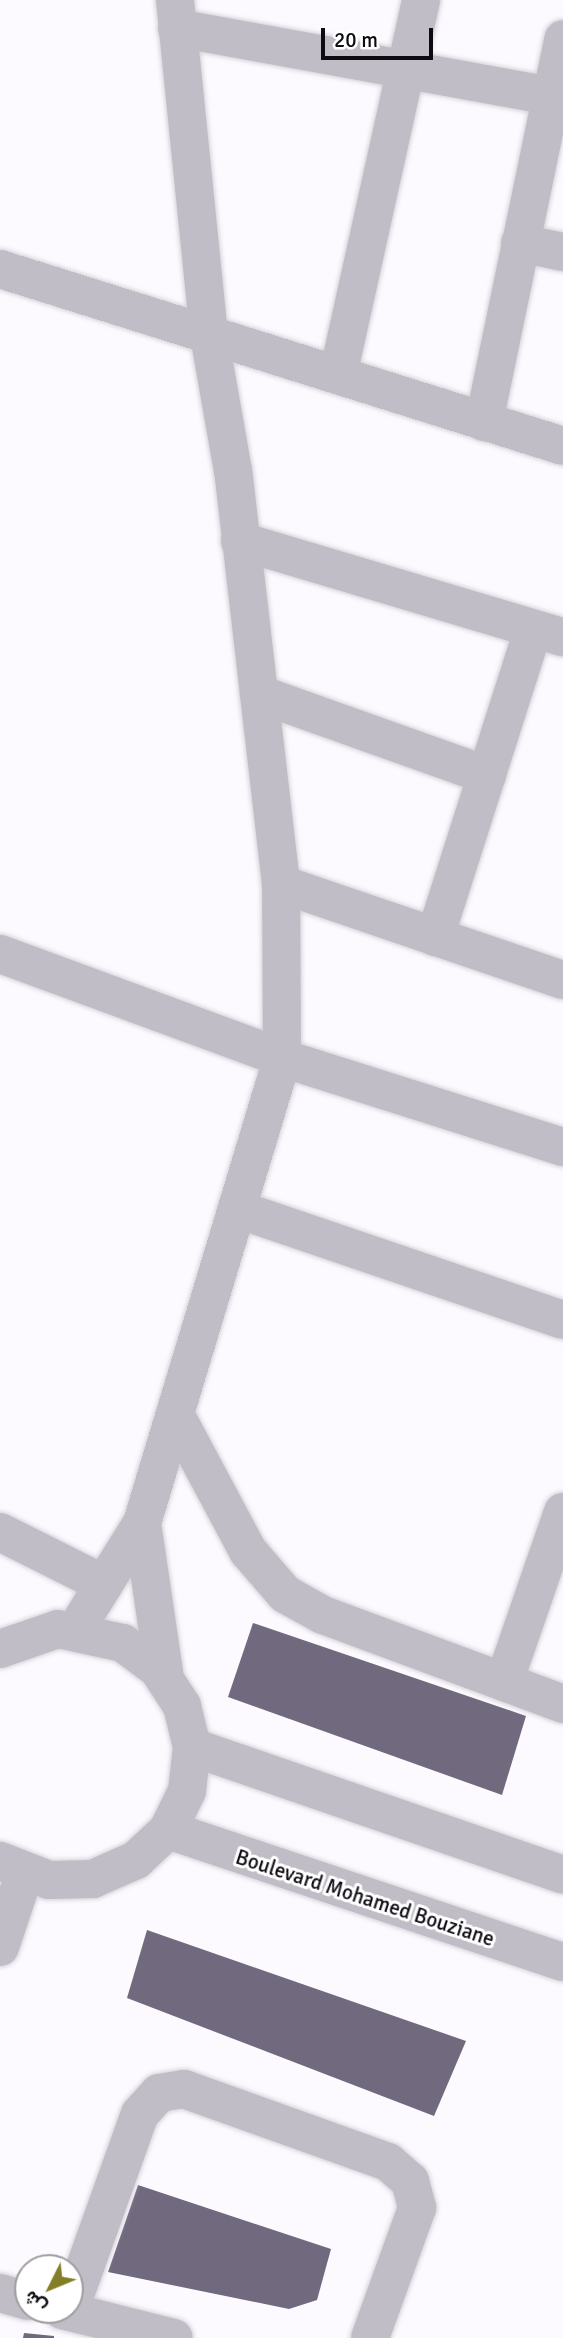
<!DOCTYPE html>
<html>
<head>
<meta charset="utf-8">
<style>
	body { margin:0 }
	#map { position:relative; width:563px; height:2338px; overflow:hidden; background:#fcfaff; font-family:Signika,Vazirmatn,sans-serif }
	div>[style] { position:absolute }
	.building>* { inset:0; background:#71697e }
	.roads { filter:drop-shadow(0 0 2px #d6d4d9) drop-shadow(0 0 2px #d6d4d9) }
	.minor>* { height:38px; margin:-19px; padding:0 19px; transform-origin:19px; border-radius:19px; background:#c1bdc7 }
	span { translate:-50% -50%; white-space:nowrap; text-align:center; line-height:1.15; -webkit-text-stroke:6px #fff; paint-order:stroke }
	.street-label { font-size:21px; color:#0f0b13 }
	.north { position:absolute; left:14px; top:2254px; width:70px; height:70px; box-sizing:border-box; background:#fff; border:2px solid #9f9da1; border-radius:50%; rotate:227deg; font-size:19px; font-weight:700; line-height:28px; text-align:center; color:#0f0b13 }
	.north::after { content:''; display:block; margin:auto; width:24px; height:32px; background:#847f26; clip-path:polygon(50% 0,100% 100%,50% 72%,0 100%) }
	.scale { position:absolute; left:321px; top:28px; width:112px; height:32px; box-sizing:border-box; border:4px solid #0f0b13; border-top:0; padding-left:9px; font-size:21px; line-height:24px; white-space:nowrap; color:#0f0b13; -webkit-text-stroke:5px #fff; paint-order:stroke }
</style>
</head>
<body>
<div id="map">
	<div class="building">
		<div style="clip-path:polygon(253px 1623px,526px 1716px,502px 1795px,228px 1697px)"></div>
		<div style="clip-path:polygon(147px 1930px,466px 2041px,434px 2116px,127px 1998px)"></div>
		<div style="clip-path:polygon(138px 2185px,331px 2249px,317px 2300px,289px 2309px,108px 2272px)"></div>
		<div style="clip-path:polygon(24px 2333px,54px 2336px,54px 2338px,23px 2338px)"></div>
	</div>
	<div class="roads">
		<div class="minor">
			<div style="left:177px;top:28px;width:392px;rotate:10.3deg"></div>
			<div style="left:520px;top:243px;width:44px;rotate:11.8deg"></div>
			<div style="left:0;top:269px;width:590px;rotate:17.45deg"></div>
			<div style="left:338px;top:375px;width:384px;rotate:-77.5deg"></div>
			<div style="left:484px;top:422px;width:391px;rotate:-78.3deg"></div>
			<div style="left:240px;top:541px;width:337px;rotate:16.6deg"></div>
			<div style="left:259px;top:694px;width:242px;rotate:19.6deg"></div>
			<div style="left:281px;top:884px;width:298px;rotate:18.8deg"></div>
			<div style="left:435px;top:937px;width:323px;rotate:-72.3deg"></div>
			<div style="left:0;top:954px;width:301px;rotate:20.2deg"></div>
			<div style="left:282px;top:1058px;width:295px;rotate:17.6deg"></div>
			<div style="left:237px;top:1209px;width:344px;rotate:18.8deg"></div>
			<div style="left:177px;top:1418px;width:151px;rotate:61.9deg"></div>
			<div style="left:248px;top:1551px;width:57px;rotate:49.3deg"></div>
			<div style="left:285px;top:1594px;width:43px;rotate:28.9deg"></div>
			<div style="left:323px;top:1615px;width:256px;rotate:20.3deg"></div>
			<div style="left:142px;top:1523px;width:158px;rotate:81.6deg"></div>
			<div style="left:0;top:1532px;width:116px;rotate:26.6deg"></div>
			<div style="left:75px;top:1631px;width:127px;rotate:-58.2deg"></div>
			<div style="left:142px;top:1523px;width:486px;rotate:-73.2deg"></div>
			<div style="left:282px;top:1058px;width:174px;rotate:-90.3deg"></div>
			<div style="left:281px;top:884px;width:416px;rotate:-96.6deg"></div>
			<div style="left:233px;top:471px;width:138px;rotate:-100deg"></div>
			<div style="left:209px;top:335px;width:337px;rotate:-95.8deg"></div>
			<div style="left:0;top:1649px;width:61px;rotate:-19deg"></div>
			<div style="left:58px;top:1629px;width:66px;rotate:12.2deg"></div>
			<div style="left:123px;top:1643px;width:44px;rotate:36.6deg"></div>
			<div style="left:158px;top:1669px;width:44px;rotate:57deg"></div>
			<div style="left:182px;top:1706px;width:42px;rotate:76.3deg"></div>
			<div style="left:192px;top:1747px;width:44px;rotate:96.5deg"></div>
			<div style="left:187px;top:1791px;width:43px;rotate:116deg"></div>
			<div style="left:168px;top:1830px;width:44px;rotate:136.8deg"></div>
			<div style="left:136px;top:1860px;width:47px;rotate:156.2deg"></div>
			<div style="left:93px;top:1879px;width:44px;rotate:178.7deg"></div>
			<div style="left:49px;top:1880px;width:53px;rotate:-158.8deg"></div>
			<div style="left:504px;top:1682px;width:180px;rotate:-70.9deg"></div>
			<div style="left:192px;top:1747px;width:392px;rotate:19deg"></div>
			<div style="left:168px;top:1830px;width:416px;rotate:18.5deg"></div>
			<div style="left:0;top:1947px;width:76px;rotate:-71.6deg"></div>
			<div style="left:0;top:2293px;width:29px;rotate:16deg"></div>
			<div style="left:70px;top:2309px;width:207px;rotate:-70.3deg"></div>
			<div style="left:140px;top:2114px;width:28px;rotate:-48deg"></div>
			<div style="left:159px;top:2093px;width:25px;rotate:-9deg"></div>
			<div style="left:184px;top:2089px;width:217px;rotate:19.7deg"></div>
			<div style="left:388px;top:2162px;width:29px;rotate:41deg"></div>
			<div style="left:410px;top:2181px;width:28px;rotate:75deg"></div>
			<div style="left:417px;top:2208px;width:138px;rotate:109.9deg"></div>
			<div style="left:62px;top:2310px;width:115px;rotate:14deg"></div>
		</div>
	</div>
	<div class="street-label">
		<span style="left:365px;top:1898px;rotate:18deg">Boulevard Mohamed Bouziane</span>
	</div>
	<div class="north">ش</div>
	<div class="scale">20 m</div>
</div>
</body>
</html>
